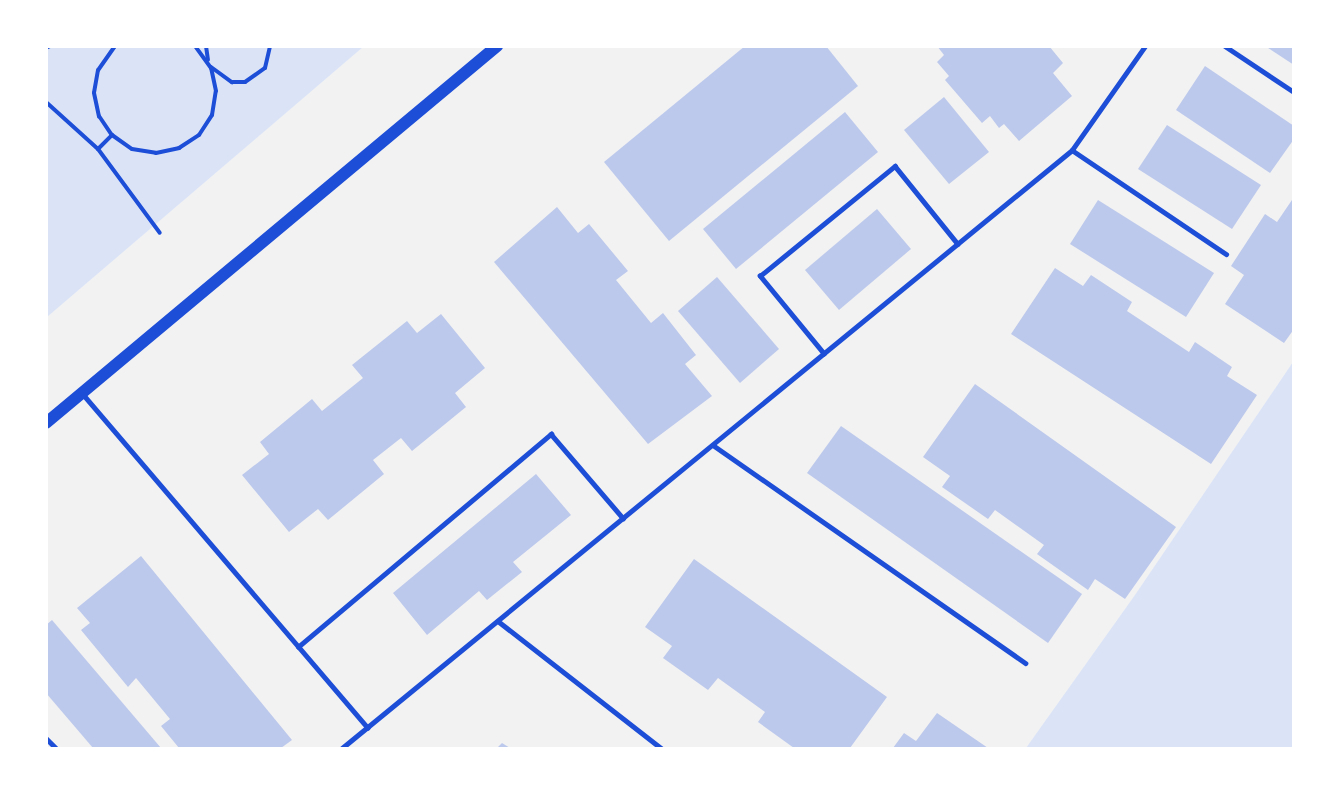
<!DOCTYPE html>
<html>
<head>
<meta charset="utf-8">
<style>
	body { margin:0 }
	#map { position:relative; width:1340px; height:795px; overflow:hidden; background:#f2f2f2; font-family:"Golos Text",sans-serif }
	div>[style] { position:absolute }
	.green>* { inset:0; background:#dbe4f7 }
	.building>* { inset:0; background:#bdc9ec }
	.path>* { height:4px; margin:-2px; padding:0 2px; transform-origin:2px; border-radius:2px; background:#1d4ed8 }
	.service>* { height:4.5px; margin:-2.25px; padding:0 2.25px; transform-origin:2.25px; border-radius:2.25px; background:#1d4ed8 }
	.secondary>* { height:12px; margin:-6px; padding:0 6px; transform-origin:6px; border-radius:6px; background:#1d4ed8 }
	span { translate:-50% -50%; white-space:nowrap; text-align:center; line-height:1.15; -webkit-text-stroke:6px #fff; paint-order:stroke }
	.frame { position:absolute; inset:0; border:48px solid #fff; pointer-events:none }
</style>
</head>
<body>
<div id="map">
	<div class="green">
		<div style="clip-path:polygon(47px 47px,363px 47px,47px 317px)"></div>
		<div style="clip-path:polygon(1293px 362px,1293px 748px,1026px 748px,1135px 595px)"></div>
	</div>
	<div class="building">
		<div style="clip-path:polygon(745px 46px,826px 46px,858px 86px,669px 241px,604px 162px)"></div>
		<div style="clip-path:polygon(937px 46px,1049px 46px,1063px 63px,1053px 73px,1072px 96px,1019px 141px,1004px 124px,999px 128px,990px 116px,982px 123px,945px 80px,949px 76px,937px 62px,944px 55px)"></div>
		<div style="clip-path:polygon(1265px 46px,1294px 46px,1294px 65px)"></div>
		<div style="clip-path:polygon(1205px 66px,1294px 126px,1294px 139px,1270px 173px,1176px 110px)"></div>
		<div style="clip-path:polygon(944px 97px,989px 152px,949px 184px,904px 130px)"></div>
		<div style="clip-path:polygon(845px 112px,878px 152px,736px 269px,703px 229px)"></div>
		<div style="clip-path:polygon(1167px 125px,1261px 185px,1232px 229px,1138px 169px)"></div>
		<div style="clip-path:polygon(1294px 197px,1294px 329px,1284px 343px,1225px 304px,1244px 275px,1231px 266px,1265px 214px,1277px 222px)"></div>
		<div style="clip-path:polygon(1098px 200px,1214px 273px,1186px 317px,1070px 244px)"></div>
		<div style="clip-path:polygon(557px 207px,578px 233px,589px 224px,628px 271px,616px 280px,651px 323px,663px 313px,696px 355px,685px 364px,712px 396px,648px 444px,494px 262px)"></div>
		<div style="clip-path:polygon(877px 209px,911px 249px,839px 310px,805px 270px)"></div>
		<div style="clip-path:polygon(1055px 268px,1083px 286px,1091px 275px,1132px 302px,1127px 311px,1189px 352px,1195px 342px,1232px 367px,1227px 376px,1257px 395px,1211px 464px,1011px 334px)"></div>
		<div style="clip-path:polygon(717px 277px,779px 349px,740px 383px,678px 311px)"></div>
		<div style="clip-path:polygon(441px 314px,485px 368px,455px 393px,466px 407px,412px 451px,401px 438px,373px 460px,384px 474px,328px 520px,318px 509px,289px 532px,242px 475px,269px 454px,260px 442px,312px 399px,322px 411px,363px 378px,352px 365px,407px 321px,417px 333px)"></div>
		<div style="clip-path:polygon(975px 384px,1176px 527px,1125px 599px,1095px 579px,1088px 590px,1037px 554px,1044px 545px,995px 510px,988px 519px,942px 487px,950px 476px,923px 457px)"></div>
		<div style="clip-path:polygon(841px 426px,1082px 594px,1048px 643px,807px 473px)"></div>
		<div style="clip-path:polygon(536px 474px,571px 515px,513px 562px,522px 572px,487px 600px,479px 591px,427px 635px,393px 593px)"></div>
		<div style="clip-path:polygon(141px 556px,292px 740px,281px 748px,179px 748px,161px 726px,170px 719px,136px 678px,128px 687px,81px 630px,90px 623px,77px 608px)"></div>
		<div style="clip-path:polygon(694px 559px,887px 697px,850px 748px,794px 748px,758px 722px,765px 712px,718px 678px,708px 690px,663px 658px,672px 646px,645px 627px)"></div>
		<div style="clip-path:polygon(52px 620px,161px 748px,93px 748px,46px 693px,46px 625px)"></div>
		<div style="clip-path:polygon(937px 713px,988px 748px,893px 748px,904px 733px,916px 741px)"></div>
		<div style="clip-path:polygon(502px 743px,510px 748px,497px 748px)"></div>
	</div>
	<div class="path">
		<div style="left:115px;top:46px;width:29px;rotate:125deg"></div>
		<div style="left:98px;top:70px;width:23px;rotate:100deg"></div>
		<div style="left:94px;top:93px;width:24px;rotate:78deg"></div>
		<div style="left:99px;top:116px;width:23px;rotate:56deg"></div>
		<div style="left:112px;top:135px;width:24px;rotate:35deg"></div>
		<div style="left:132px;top:149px;width:24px;rotate:9deg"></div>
		<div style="left:156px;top:153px;width:24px;rotate:-12deg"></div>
		<div style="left:179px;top:148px;width:24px;rotate:-33deg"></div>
		<div style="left:199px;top:135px;width:24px;rotate:-57deg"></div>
		<div style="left:212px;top:115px;width:24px;rotate:-81deg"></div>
		<div style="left:216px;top:91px;width:24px;rotate:-102deg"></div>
		<div style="left:211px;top:68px;width:27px;rotate:-126deg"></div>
		<div style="left:206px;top:46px;width:14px;rotate:82deg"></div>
		<div style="left:46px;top:48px;width:4px;rotate:-27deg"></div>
		<div style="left:211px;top:67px;width:26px;rotate:36deg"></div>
		<div style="left:232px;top:82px;width:13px"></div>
		<div style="left:245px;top:82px;width:24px;rotate:-35deg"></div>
		<div style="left:265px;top:68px;width:23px;rotate:-77deg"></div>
		<div style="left:46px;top:102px;width:70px;rotate:42.1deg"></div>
		<div style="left:98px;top:149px;width:104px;rotate:53.6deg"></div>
		<div style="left:98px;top:149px;width:20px;rotate:-45deg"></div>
	</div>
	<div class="service">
		<div style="left:1225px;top:46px;width:83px;rotate:33.7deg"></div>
		<div style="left:1072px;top:150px;width:186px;rotate:34deg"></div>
		<div style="left:824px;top:354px;width:101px;rotate:-129.4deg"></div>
		<div style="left:760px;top:276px;width:174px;rotate:-39.2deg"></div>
		<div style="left:895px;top:166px;width:100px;rotate:51.1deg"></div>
		<div style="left:82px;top:393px;width:440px;rotate:49.5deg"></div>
		<div style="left:713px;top:445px;width:381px;rotate:34.9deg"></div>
		<div style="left:498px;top:621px;width:207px;rotate:37.9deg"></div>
		<div style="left:298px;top:647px;width:331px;rotate:-40.1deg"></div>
		<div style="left:551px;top:434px;width:111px;rotate:49.4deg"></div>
		<div style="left:46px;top:738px;width:14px;rotate:45deg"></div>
		<div style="left:342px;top:748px;width:944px;rotate:-39.32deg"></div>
		<div style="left:1072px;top:150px;width:127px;rotate:-54.9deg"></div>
	</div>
	<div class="secondary">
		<div style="left:46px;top:423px;width:588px;rotate:-39.89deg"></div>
	</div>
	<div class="frame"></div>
</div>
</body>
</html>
